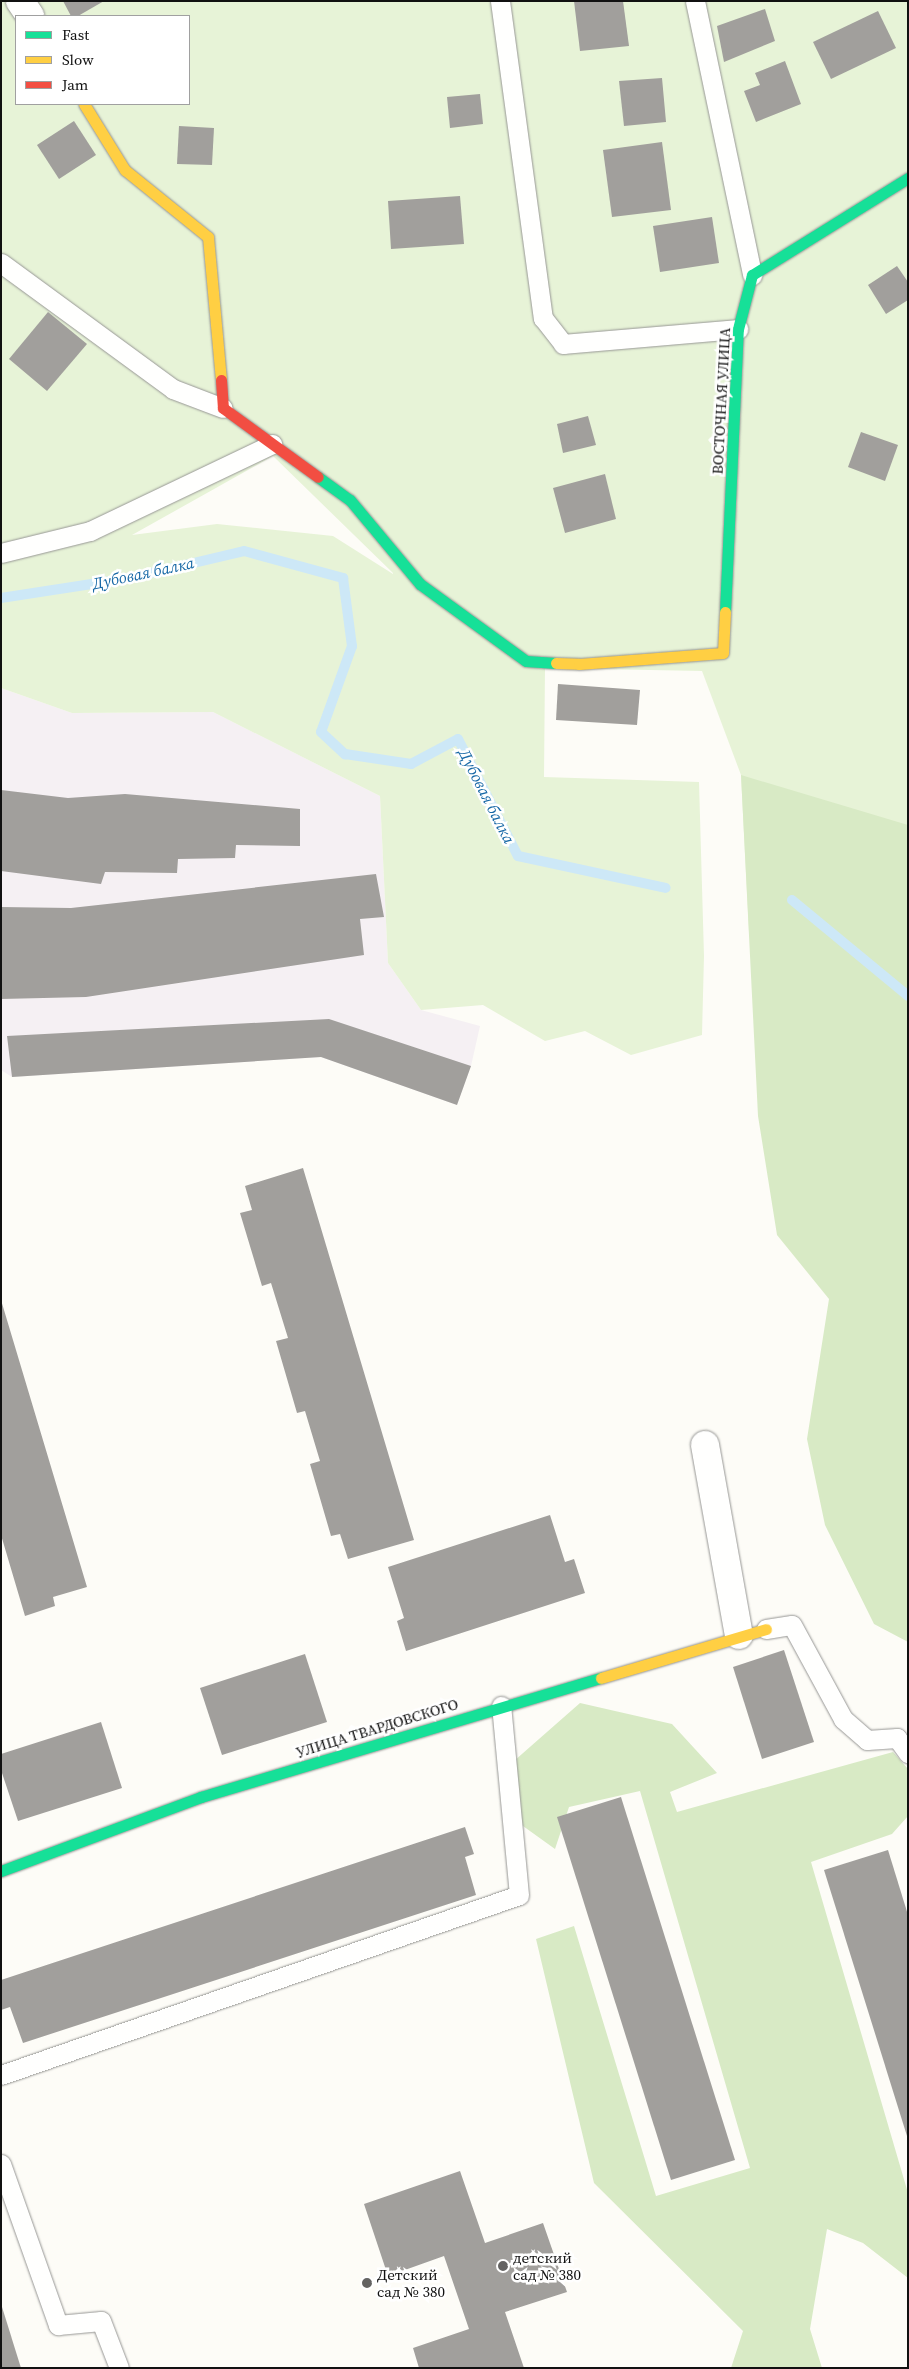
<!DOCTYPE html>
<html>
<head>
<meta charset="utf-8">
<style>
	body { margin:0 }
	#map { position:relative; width:909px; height:2369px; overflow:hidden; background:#fdfcf7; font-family:"Source Serif 4",serif }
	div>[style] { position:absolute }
	.industrial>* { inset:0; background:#f5f0f3 }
	.green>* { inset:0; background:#e7f3d7 }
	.forest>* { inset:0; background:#d8eac5 }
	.stream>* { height:10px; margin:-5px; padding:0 5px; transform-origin:5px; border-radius:5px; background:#cde8f7 }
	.building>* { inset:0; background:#a19f9c }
	.roads { filter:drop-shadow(0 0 1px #979795) drop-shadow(0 0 1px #979795) }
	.lane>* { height:19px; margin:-9.5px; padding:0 9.5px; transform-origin:9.5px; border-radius:9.5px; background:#fffffe }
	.street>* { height:28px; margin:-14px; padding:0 14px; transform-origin:14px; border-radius:14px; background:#fffffe }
	.fast>* { height:11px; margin:-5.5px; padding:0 5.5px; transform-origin:5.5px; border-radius:5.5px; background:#16e098 }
	.slow>* { height:11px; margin:-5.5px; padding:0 5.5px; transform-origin:5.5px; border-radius:5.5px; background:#ffcf43 }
	.jam>* { height:11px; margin:-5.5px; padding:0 5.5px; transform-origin:5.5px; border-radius:5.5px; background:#f24e42 }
	.dots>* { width:14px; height:14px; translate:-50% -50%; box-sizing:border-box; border:2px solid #fff; border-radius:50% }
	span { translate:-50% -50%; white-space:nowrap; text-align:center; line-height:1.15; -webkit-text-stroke:5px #fff; paint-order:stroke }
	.street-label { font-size:15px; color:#111 }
	.poi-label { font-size:15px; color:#111 }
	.left { translate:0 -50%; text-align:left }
	.water-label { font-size:16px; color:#1768a6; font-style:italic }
	.frame { position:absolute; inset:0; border:2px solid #111; pointer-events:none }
	.legend { position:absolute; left:15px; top:15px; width:175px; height:90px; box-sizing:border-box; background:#fff; border:1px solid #a0a0a0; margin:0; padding:6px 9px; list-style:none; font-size:15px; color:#111 }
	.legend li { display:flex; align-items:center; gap:10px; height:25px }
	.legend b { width:25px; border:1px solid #a0a0a0 }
</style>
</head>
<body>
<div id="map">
	<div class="industrial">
		<div style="clip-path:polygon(1px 688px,72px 713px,213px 712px,380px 796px,388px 963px,421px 1010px,480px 1026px,471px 1066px,457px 1105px,321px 1057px,12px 1077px,1px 1070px)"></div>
	</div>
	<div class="green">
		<div style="clip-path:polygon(evenodd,1px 1px,908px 1px,908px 1182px,749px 932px,741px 775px,702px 671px,545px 668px,544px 777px,699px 782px,704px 956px,702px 1035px,631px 1055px,585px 1031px,545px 1041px,483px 1005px,421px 1010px,388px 963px,380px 796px,213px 712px,72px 713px,1px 688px,1px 1px,16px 16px,189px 16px,189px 104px,16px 104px,16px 16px,1px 1px,273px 456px,393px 573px,393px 574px,333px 536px,217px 524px,132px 535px,273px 456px)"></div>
	</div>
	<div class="forest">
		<div style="clip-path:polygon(741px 775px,908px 825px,908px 1642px,874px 1624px,825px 1525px,807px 1439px,829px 1299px,777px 1235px,758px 1116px)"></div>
		<div style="clip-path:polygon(580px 1703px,672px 1724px,717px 1773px,670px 1792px,677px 1812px,893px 1752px,908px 1769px,908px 1816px,892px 1834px,811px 1862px,908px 2193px,908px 2278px,863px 2243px,827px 2229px,810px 2329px,822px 2368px,731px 2368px,743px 2331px,594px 2183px,536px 1939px,574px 1926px,656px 2196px,750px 2168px,640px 1791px,569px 1807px,555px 1849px,516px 1821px,505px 1769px)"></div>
	</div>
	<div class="stream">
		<div style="left:1px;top:598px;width:131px;rotate:-8.8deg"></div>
		<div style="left:130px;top:578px;width:117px;rotate:-13.3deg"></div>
		<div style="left:244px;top:551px;width:103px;rotate:15.3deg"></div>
		<div style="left:343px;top:578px;width:69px;rotate:82.5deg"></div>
		<div style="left:352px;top:646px;width:91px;rotate:109.8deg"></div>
		<div style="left:321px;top:732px;width:33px;rotate:43deg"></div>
		<div style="left:345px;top:754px;width:67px;rotate:8.6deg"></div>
		<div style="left:411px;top:764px;width:53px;rotate:-28deg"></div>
		<div style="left:458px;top:739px;width:131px;rotate:62.9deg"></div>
		<div style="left:518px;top:856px;width:151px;rotate:12.2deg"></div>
		<div style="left:792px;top:900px;width:151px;rotate:39.6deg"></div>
	</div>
	<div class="building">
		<div style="clip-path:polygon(63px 1px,104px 1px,78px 16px,71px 16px)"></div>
		<div style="clip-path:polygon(574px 1px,623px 1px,629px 46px,580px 51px)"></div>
		<div style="clip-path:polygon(765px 9px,775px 41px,724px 62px,717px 26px)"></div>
		<div style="clip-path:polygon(878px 11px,896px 48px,831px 79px,813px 42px)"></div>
		<div style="clip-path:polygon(785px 61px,801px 104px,756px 122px,744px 91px,760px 85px,755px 73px)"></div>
		<div style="clip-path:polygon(662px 78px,666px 122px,624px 126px,619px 81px)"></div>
		<div style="clip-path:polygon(480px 94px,483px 124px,450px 128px,447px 97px)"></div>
		<div style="clip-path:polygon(74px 121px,96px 155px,59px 179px,37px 145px)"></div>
		<div style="clip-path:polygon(179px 126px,214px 128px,212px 165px,177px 164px)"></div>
		<div style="clip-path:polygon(662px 142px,671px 210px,612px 217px,603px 150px)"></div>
		<div style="clip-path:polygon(460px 196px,464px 244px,391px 249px,388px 201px)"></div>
		<div style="clip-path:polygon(712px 217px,719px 263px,660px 272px,653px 226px)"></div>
		<div style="clip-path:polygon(897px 266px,908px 282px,908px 300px,886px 314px,868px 285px)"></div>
		<div style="clip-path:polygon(48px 312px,87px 344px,47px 391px,9px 359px)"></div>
		<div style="clip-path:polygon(588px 416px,596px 445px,563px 453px,557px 424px)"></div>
		<div style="clip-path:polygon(861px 432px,898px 445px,885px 481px,848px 467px)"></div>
		<div style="clip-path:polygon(605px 474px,616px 519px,565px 533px,553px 488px)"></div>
		<div style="clip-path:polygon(558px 684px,640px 690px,637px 725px,556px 720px)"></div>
		<div style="clip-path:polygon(1px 790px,68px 798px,125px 794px,300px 809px,300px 846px,236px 845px,235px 858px,178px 859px,177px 873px,105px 872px,101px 884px,1px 871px)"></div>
		<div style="clip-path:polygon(376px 874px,384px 917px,360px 919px,364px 955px,86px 997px,1px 999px,1px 907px,71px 908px)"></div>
		<div style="clip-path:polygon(329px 1019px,471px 1066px,457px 1105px,321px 1057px,12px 1077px,7px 1036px)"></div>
		<div style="clip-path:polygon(303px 1168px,414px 1540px,348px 1559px,340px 1534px,331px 1536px,310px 1464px,320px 1461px,305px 1411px,297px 1413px,276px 1341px,288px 1338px,271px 1283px,262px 1286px,240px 1213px,252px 1210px,245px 1186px)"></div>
		<div style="clip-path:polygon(1px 1300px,87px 1587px,53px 1597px,55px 1606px,25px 1616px,1px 1535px)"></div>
		<div style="clip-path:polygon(550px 1515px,565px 1562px,574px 1559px,585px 1593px,406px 1651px,397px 1621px,404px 1618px,388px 1567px)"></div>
		<div style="clip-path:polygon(784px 1650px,814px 1742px,762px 1759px,733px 1667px)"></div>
		<div style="clip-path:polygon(305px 1654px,327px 1722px,222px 1755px,200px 1688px)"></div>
		<div style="clip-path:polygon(101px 1722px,122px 1788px,18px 1821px,1px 1770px,1px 1754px)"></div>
		<div style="clip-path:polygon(621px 1797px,735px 2160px,671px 2180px,557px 1817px)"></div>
		<div style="clip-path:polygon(465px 1827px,474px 1854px,465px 1857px,476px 1895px,23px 2043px,10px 2007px,1px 2010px,1px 1980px)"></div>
		<div style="clip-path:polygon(888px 1850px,908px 1915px,907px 2136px,824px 1870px)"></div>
		<div style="clip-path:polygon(460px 2171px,485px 2243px,543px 2223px,567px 2292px,505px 2312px,524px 2368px,419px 2368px,413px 2348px,469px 2329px,444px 2256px,388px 2276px,364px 2204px)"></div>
		<div style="clip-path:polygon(2px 2307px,21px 2368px,1px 2368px)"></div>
	</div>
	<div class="roads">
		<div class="lane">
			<div style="left:500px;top:1px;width:320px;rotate:82.3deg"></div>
			<div style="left:543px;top:318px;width:33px;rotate:52deg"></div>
			<div style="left:563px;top:344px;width:176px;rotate:-4.9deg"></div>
			<div style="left:695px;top:1px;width:280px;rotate:78.2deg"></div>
			<div style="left:1px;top:263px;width:213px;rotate:36.2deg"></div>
			<div style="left:173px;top:389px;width:53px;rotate:20.8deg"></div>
			<div style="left:1px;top:553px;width:92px;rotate:-13.9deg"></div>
			<div style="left:90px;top:531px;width:202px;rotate:-25.5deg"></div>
			<div style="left:766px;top:1629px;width:26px;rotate:-9deg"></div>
			<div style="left:792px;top:1625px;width:107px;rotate:61.5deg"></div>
			<div style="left:843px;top:1719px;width:32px;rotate:41deg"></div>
			<div style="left:867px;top:1740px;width:30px;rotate:-4deg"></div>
			<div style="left:897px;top:1738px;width:19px;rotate:54deg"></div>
			<div style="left:1px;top:2075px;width:548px;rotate:-19.16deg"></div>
			<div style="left:519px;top:1895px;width:190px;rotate:-95.4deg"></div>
			<div style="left:1px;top:2164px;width:171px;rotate:70.5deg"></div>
			<div style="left:58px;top:2325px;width:43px;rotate:-5.3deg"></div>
			<div style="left:101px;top:2321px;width:50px;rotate:69deg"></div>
		</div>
		<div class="street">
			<div style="left:20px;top:1px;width:18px;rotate:56deg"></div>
			<div style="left:705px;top:1445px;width:193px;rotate:79.9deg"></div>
		</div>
		<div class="fast">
			<div style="left:318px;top:477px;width:39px;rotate:36deg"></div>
			<div style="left:350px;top:500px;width:109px;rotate:50.2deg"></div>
			<div style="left:420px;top:584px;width:131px;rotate:36deg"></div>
			<div style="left:526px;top:661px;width:30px;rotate:4deg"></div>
			<div style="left:725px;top:612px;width:283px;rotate:-87.4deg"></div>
			<div style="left:738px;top:329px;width:56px;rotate:-75.5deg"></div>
			<div style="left:752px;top:275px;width:184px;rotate:-31.9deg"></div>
			<div style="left:1px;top:1871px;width:213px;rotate:-20.3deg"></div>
			<div style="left:201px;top:1797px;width:417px;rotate:-16.6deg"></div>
		</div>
		<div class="slow">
			<div style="left:84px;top:104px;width:78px;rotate:58.2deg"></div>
			<div style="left:125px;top:170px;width:107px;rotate:38.9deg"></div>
			<div style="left:208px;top:237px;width:144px;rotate:84.8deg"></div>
			<div style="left:556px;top:663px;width:23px;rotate:2deg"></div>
			<div style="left:579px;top:664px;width:144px;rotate:-4.4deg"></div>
			<div style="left:723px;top:653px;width:41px;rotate:-87.2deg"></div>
			<div style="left:601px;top:1678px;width:172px;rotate:-16.5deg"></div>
		</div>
		<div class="jam">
			<div style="left:221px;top:380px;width:28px;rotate:86deg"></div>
			<div style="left:223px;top:408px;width:117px;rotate:36deg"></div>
		</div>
	</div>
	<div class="dots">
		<div style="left:503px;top:2266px;background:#646362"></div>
		<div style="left:367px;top:2283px;background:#646362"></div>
	</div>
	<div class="street-label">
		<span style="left:721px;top:401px;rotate:-87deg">ВОСТОЧНАЯ УЛИЦА</span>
		<span style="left:377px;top:1728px;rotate:-17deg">УЛИЦА ТВАРДОВСКОГО</span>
	</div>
	<div class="poi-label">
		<span class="left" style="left:513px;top:2266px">детский<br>сад № 380</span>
		<span class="left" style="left:377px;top:2283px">Детский<br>сад № 380</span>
	</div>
	<div class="water-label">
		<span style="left:143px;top:573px;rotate:-12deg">Дубовая балка</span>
		<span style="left:487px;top:796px;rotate:63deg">Дубовая балка</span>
	</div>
	<div class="frame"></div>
	<ul class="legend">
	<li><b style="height:6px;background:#16e098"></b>Fast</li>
	<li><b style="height:6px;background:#ffcf43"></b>Slow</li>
	<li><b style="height:6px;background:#f24e42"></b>Jam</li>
	</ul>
</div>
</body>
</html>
